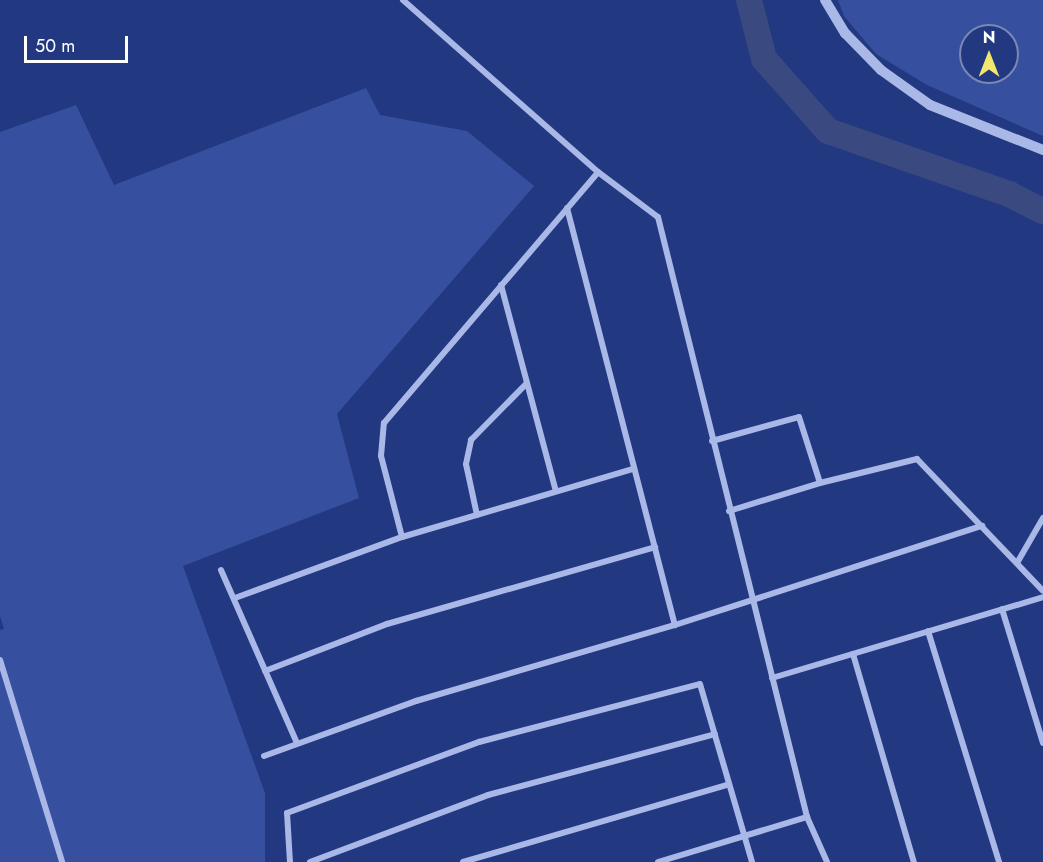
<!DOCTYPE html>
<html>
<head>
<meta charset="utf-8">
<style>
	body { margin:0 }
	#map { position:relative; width:1043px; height:862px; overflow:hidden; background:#223881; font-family:Jost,sans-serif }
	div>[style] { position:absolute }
	.green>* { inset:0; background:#364f9f }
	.river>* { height:26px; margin:-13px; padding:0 13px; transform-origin:13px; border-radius:13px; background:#3a4980 }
	.minor>* { height:6px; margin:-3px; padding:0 3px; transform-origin:3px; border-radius:3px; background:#a9b8e7 }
	.tertiary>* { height:10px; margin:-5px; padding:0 5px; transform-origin:5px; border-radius:5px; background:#a9b8e7 }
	span { translate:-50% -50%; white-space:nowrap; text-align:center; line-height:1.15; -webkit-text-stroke:6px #223881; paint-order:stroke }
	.north { position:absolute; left:959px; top:24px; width:60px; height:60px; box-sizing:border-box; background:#223881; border:2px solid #7a88b3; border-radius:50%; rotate:0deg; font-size:16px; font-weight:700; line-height:24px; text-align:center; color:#fff }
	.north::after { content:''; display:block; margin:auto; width:21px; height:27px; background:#f3e86b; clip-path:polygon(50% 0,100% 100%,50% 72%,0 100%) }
	.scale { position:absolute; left:24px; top:36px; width:104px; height:27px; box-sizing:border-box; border:3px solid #fff; border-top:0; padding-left:8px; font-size:18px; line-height:21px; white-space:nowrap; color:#fff; -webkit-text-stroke:4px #223881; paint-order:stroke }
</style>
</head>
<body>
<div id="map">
	<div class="green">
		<div style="clip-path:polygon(evenodd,838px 0,1043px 0,1043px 136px,927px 85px,876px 54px,844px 16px,838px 0,971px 36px,1007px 36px,1007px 72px,971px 72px,971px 36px)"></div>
		<div style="clip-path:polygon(366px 88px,380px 115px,467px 131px,534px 186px,337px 414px,359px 498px,183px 566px,265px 793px,265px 862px,0 862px,0 630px,4px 629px,0 616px,0 132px,76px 105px,114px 185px)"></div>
	</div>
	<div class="river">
		<div style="left:749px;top:0;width:61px;rotate:75.7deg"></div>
		<div style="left:764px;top:59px;width:96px;rotate:48.4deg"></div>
		<div style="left:828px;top:131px;width:192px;rotate:19.2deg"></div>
		<div style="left:1009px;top:194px;width:38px;rotate:27deg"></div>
	</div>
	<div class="minor">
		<div style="left:598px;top:172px;width:75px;rotate:36.9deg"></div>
		<div style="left:658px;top:217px;width:618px;rotate:76.05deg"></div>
		<div style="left:807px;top:817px;width:49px;rotate:66deg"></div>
		<div style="left:567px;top:208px;width:431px;rotate:75.5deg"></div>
		<div style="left:501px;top:285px;width:213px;rotate:75.1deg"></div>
		<div style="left:712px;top:441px;width:90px;rotate:-15.4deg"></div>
		<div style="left:799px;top:417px;width:69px;rotate:72.3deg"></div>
		<div style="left:729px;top:511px;width:95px;rotate:-17.1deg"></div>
		<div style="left:820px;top:483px;width:100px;rotate:-13.9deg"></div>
		<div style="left:917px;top:459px;width:182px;rotate:46.3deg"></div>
		<div style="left:477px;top:515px;width:52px;rotate:-102.2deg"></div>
		<div style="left:466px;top:464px;width:25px;rotate:-78deg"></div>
		<div style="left:471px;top:440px;width:78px;rotate:-45.5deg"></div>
		<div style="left:402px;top:537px;width:84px;rotate:-104.5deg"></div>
		<div style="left:381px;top:456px;width:33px;rotate:-85deg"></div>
		<div style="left:384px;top:423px;width:330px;rotate:-49.5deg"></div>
		<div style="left:598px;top:172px;width:260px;rotate:-138.6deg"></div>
		<div style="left:1017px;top:563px;width:52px;rotate:-60deg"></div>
		<div style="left:221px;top:570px;width:189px;rotate:66.3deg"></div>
		<div style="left:235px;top:598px;width:178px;rotate:-20.1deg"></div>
		<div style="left:402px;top:537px;width:241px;rotate:-16.4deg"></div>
		<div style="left:1002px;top:609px;width:140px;rotate:73deg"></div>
		<div style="left:928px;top:631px;width:242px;rotate:72.9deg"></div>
		<div style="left:853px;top:654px;width:217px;rotate:73.7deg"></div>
		<div style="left:0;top:660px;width:211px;rotate:72.9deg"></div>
		<div style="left:265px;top:671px;width:131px;rotate:-21.1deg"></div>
		<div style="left:387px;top:624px;width:279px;rotate:-16deg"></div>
		<div style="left:772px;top:678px;width:283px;rotate:-16.6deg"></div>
		<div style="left:264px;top:756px;width:162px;rotate:-19.9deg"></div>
		<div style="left:416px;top:701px;width:270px;rotate:-16.4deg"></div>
		<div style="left:675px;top:625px;width:323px;rotate:-17.9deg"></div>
		<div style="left:290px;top:862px;width:49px;rotate:-93.5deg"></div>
		<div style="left:287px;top:813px;width:205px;rotate:-20.3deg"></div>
		<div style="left:479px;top:742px;width:228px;rotate:-14.7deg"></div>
		<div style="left:700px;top:684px;width:185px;rotate:73.7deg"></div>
		<div style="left:310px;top:862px;width:190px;rotate:-20.6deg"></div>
		<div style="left:488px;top:795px;width:235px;rotate:-15deg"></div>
		<div style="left:463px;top:862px;width:277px;rotate:-16.3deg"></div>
		<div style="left:658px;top:862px;width:156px;rotate:-16.8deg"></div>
	</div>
	<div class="tertiary">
		<div style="left:825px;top:0;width:39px;rotate:59deg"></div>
		<div style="left:845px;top:33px;width:52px;rotate:45.8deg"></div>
		<div style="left:881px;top:70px;width:60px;rotate:35.5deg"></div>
		<div style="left:930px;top:105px;width:122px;rotate:21.7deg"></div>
	</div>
	<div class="north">N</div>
	<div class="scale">50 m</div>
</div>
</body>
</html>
